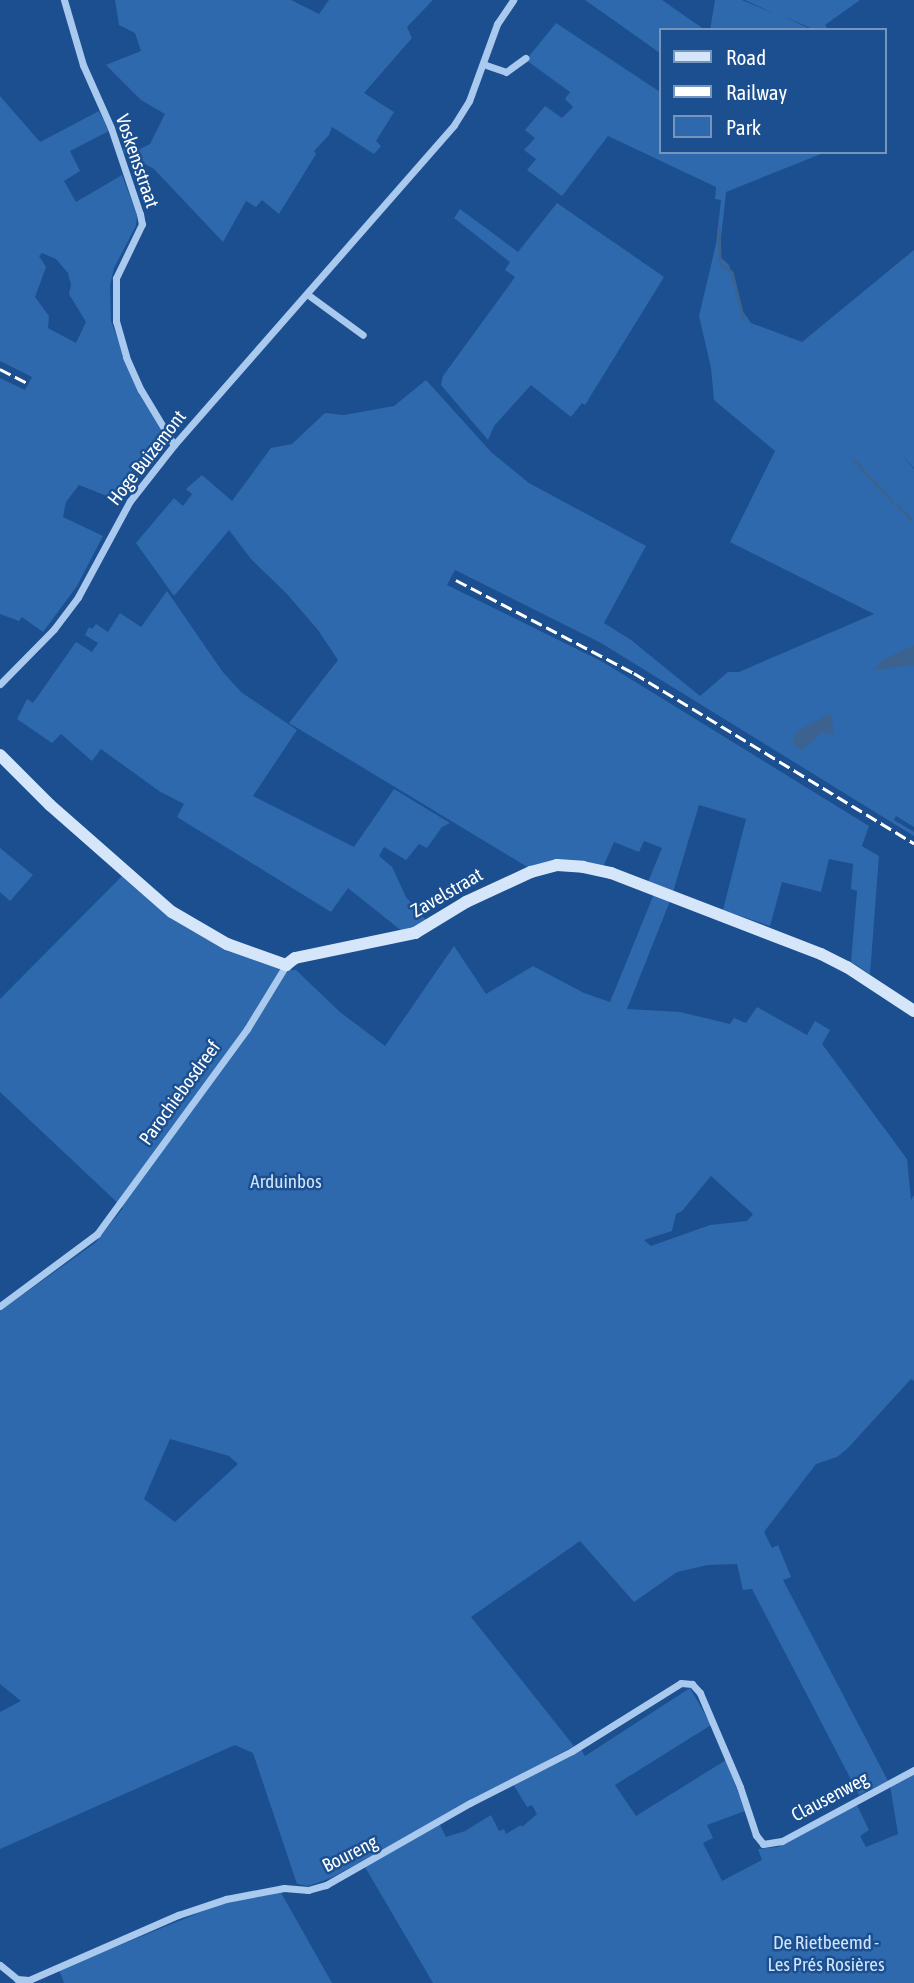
<!DOCTYPE html>
<html>
<head>
<meta charset="utf-8">
<style>
	body { margin:0 }
	#map { position:relative; width:914px; height:1983px; overflow:hidden; background:#1b4f8f; font-family:"Asap Condensed",sans-serif }
	div>[style] { position:absolute }
	.green>* { inset:0; background:#2e69ad }
	.water>* { inset:0; background:#3c6290 }
	.stream>* { height:2.5px; margin:-1.25px; padding:0 1.25px; transform-origin:1.25px; border-radius:1.25px; background:#3c6290 }
	.street>* { height:7px; margin:-3.5px; padding:0 3.5px; transform-origin:3.5px; border-radius:3.5px; background:#a9c9ee }
	.secondary>* { height:12px; margin:-6px; padding:0 6px; transform-origin:6px; border-radius:6px; background:#d6e6fa }
	.rail>* { height:2.5px; margin-top:-1.25px; transform-origin:0; background:repeating-linear-gradient(90deg,#fff 0 12px,transparent 0 17px) }
	span { translate:-50% -50%; white-space:nowrap; text-align:center; line-height:1.15; -webkit-text-stroke:5px #1b4f8f; paint-order:stroke }
	.street-label { font-size:19px; color:#fff }
	.park-label { font-size:19px; color:#cfe3fa }
	.legend { position:absolute; left:659px; top:28px; width:228px; height:126px; box-sizing:border-box; background:#1b4f8f; border:2px solid #7695bc; margin:0; padding:9px 12px; list-style:none; font-size:21px; color:#fff }
	.legend li { display:flex; align-items:center; gap:14px; height:35px }
	.legend b { width:35px; border:2px solid #7695bc }
</style>
</head>
<body>
<div id="map">
	<div class="green">
		<div style="clip-path:polygon(115px 0,291px 0,319px 14px,329px 0,433px 0,407px 27px,412px 38px,364px 93px,394px 112px,376px 141px,381px 146px,374px 154px,332px 127px,329px 135px,314px 151px,316px 154px,279px 214px,262px 200px,256px 207px,246px 201px,223px 242px,154px 169px,124px 153px,123px 148px,140px 149px,150px 144px,165px 114px,141px 100px,106px 65px,141px 51px,135px 33px,119px 25px)"></div>
		<div style="clip-path:polygon(585px 0,662px 0,705px 30px,660px 30px,660px 53px)"></div>
		<div style="clip-path:polygon(715px 0,742px 0,775px 14px,745px 0,860px 0,825px 25px,828px 30px,815px 30px,783px 16px,812px 30px,710px 30px)"></div>
		<div style="clip-path:polygon(556px 23px,660px 92px,660px 152px,826px 152px,726px 192px,719px 256px,729px 265px,742px 310px,751px 323px,802px 342px,914px 250px,914px 468px,899px 452px,914px 469px,914px 827px,896px 816px,894px 820px,914px 832px,914px 836px,601px 643px,455px 570px,447px 585px,603px 662px,869px 826px,862px 846px,879px 856px,870px 974px,851px 962px,857px 891px,851px 889px,853px 864px,829px 859px,821px 892px,782px 882px,770px 926px,723px 910px,746px 819px,699px 805px,673px 892px,648px 882px,662px 848px,644px 841px,639px 852px,614px 842px,603px 867px,529px 868px,289px 723px,338px 660px,318px 630px,287px 594px,251px 559px,229px 530px,174px 596px,136px 543px,174px 498px,183px 506px,192px 494px,186px 489px,202px 475px,232px 501px,271px 448px,292px 444px,325px 413px,344px 415px,394px 406px,426px 380px,492px 453px,529px 483px,646px 546px,604px 623px,631px 640px,700px 696px,728px 672px,739px 672px,874px 614px,730px 542px,775px 451px,714px 400px,711px 368px,699px 316px,716px 244px,721px 200px,715px 199px,716px 187px,608px 136px,562px 196px,527px 170px,536px 159px,524px 150px,535px 138px,525px 130px,545px 106px,562px 118px,573px 107px,565px 99px,570px 92px,526px 60px)"></div>
		<div style="clip-path:polygon(evenodd,0 96px,40px 142px,99px 111px,109px 131px,70px 151px,80px 171px,64px 181px,76px 202px,122px 175px,137px 215px,136px 226px,114px 268px,110px 285px,111px 321px,135px 384px,167px 441px,122px 502px,79px 485px,66px 502px,63px 517px,103px 536px,77px 586px,43px 632px,22px 617px,19px 621px,0 614px,0 378px,25px 390px,32px 377px,0 361px,0 96px,42px 253px,56px 259px,68px 273px,71px 285px,69px 294px,86px 322px,76px 343px,48px 328px,49px 316px,35px 297px,46px 267px,39px 256px,42px 253px)"></div>
		<div style="clip-path:polygon(557px 203px,664px 277px,585px 405px,582px 403px,571px 417px,531px 385px,494px 426px,488px 440px,441px 385px,443px 376px,515px 277px,505px 270px,510px 262px,454px 218px,460px 209px,518px 252px)"></div>
		<div style="clip-path:polygon(167px 591px,222px 671px,241px 692px,297px 730px,253px 796px,354px 847px,394px 789px,450px 823px,442px 827px,427px 848px,419px 844px,406px 860px,384px 847px,379px 856px,392px 867px,406px 897px,427px 921px,403px 932px,348px 888px,331px 912px,177px 817px,184px 804px,159px 791px,101px 749px,92px 761px,61px 734px,52px 743px,17px 719px,27px 699px,33px 703px,76px 642px,92px 652px,98px 643px,85px 635px,89px 627px,92px 629px,96px 624px,108px 632px,120px 613px,141px 627px)"></div>
		<div style="clip-path:polygon(0 848px,33px 875px,10px 901px,0 892px)"></div>
		<div style="clip-path:polygon(evenodd,125px 873px,164px 911px,291px 970px,296px 970px,340px 1012px,385px 1046px,454px 946px,486px 994px,533px 966px,584px 993px,610px 1002px,654px 894px,670px 901px,627px 1009px,680px 1012px,730px 1024px,734px 1018px,746px 1023px,757px 1007px,807px 1035px,815px 1021px,830px 1030px,822px 1044px,907px 1159px,911px 1200px,914px 1195px,914px 1381px,911px 1379px,847px 1449px,837px 1457px,816px 1464px,764px 1532px,772px 1548px,778px 1545px,791px 1577px,783px 1580px,888px 1781px,859px 1795px,752px 1589px,743px 1590px,737px 1564px,708px 1565px,677px 1572px,634px 1602px,580px 1541px,471px 1617px,574px 1746px,331px 1878px,308px 1886px,297px 1884px,253px 1753px,235px 1745px,0 1849px,0 1712px,21px 1701px,0 1684px,0 1311px,95px 1243px,123px 1208px,0 1092px,0 999px,125px 873px,711px 1176px,753px 1214px,747px 1221px,710px 1225px,651px 1246px,644px 1240px,672px 1231px,676px 1214px,682px 1211px,711px 1176px,125px 873px,170px 1439px,229px 1456px,238px 1464px,175px 1522px,144px 1499px,170px 1439px)"></div>
		<div style="clip-path:polygon(690px 1688px,711px 1725px,615px 1785px,636px 1816px,726px 1760px,745px 1811px,707px 1825px,713px 1838px,703px 1843px,722px 1881px,762px 1860px,758px 1849px,778px 1847px,856px 1803px,869px 1830px,860px 1836px,866px 1847px,898px 1834px,890px 1785px,914px 1773px,914px 1983px,433px 1983px,365px 1867px,439px 1823px,446px 1837px,465px 1831px,491px 1815px,499px 1831px,504px 1829px,506px 1834px,521px 1825px,522px 1827px,537px 1814px,532px 1805px,527px 1807px,513px 1784px,580px 1748px,585px 1756px)"></div>
		<div style="clip-path:polygon(280px 1891px,332px 1983px,64px 1983px,59px 1970px,223px 1903px)"></div>
	</div>
	<div class="water">
		<div style="clip-path:polygon(914px 645px,914px 665px,875px 670px,879px 662px)"></div>
		<div style="clip-path:polygon(831px 713px,834px 735px,823px 732px,802px 750px,793px 745px,795px 732px)"></div>
	</div>
	<div class="stream">
		<div style="left:719px;top:228px;width:36px;rotate:88deg"></div>
		<div style="left:720px;top:264px;width:14px;rotate:34deg"></div>
		<div style="left:732px;top:272px;width:49px;rotate:76deg"></div>
		<div style="left:854px;top:460px;width:57px;rotate:47.1deg"></div>
		<div style="left:896px;top:504px;width:8px;rotate:45deg"></div>
		<div style="left:904px;top:512px;width:10px;rotate:45deg"></div>
	</div>
	<div class="street">
		<div style="left:64px;top:0;width:68px;rotate:73.7deg"></div>
		<div style="left:83px;top:65px;width:69px;rotate:66deg"></div>
		<div style="left:111px;top:128px;width:91px;rotate:71.4deg"></div>
		<div style="left:140px;top:214px;width:10px;rotate:79deg"></div>
		<div style="left:142px;top:224px;width:60px;rotate:115.7deg"></div>
		<div style="left:116px;top:278px;width:43px;rotate:90deg"></div>
		<div style="left:116px;top:321px;width:37px;rotate:74deg"></div>
		<div style="left:126px;top:357px;width:36px;rotate:66deg"></div>
		<div style="left:141px;top:390px;width:64px;rotate:59deg"></div>
		<div style="left:483px;top:64px;width:24px;rotate:19deg"></div>
		<div style="left:506px;top:72px;width:24px;rotate:-36deg"></div>
		<div style="left:307px;top:294px;width:69px;rotate:36.2deg"></div>
		<div style="left:0;top:684px;width:77px;rotate:-45.5deg"></div>
		<div style="left:54px;top:629px;width:40px;rotate:-53deg"></div>
		<div style="left:78px;top:597px;width:109px;rotate:-61.6deg"></div>
		<div style="left:130px;top:501px;width:71px;rotate:-51.8deg"></div>
		<div style="left:174px;top:445px;width:425px;rotate:-48.8deg"></div>
		<div style="left:454px;top:125px;width:28px;rotate:-58deg"></div>
		<div style="left:469px;top:101px;width:82px;rotate:-70deg"></div>
		<div style="left:497px;top:24px;width:29px;rotate:-56deg"></div>
		<div style="left:0;top:1306px;width:121px;rotate:-36.6deg"></div>
		<div style="left:97px;top:1234px;width:254px;rotate:-53.8deg"></div>
		<div style="left:247px;top:1029px;width:75px;rotate:-58.6deg"></div>
		<div style="left:0;top:1965px;width:22px;rotate:39deg"></div>
		<div style="left:17px;top:1979px;width:12px;rotate:5deg"></div>
		<div style="left:29px;top:1980px;width:163px;rotate:-23.6deg"></div>
		<div style="left:178px;top:1915px;width:51px;rotate:-18.4deg"></div>
		<div style="left:226px;top:1899px;width:59px;rotate:-10.7deg"></div>
		<div style="left:284px;top:1888px;width:24px;rotate:5deg"></div>
		<div style="left:308px;top:1890px;width:19px;rotate:-16deg"></div>
		<div style="left:326px;top:1885px;width:166px;rotate:-29.7deg"></div>
		<div style="left:470px;top:1803px;width:114px;rotate:-27deg"></div>
		<div style="left:572px;top:1751px;width:128px;rotate:-32deg"></div>
		<div style="left:681px;top:1683px;width:11px;rotate:5deg"></div>
		<div style="left:692px;top:1684px;width:12px;rotate:48deg"></div>
		<div style="left:700px;top:1693px;width:102px;rotate:66.9deg"></div>
		<div style="left:740px;top:1787px;width:51px;rotate:71.6deg"></div>
		<div style="left:756px;top:1835px;width:11px;rotate:52deg"></div>
		<div style="left:763px;top:1844px;width:19px;rotate:-9deg"></div>
		<div style="left:782px;top:1841px;width:150px;rotate:-28.3deg"></div>
	</div>
	<div class="secondary">
		<div style="left:0;top:755px;width:71px;rotate:45deg"></div>
		<div style="left:50px;top:805px;width:162px;rotate:41.3deg"></div>
		<div style="left:172px;top:912px;width:64px;rotate:30.2deg"></div>
		<div style="left:227px;top:944px;width:63px;rotate:19.6deg"></div>
		<div style="left:286px;top:965px;width:11px;rotate:-38deg"></div>
		<div style="left:295px;top:958px;width:123px;rotate:-11.8deg"></div>
		<div style="left:415px;top:933px;width:60px;rotate:-31.3deg"></div>
		<div style="left:466px;top:902px;width:72px;rotate:-24.8deg"></div>
		<div style="left:531px;top:872px;width:27px;rotate:-15deg"></div>
		<div style="left:557px;top:865px;width:26px;rotate:4deg"></div>
		<div style="left:583px;top:867px;width:29px;rotate:12deg"></div>
		<div style="left:611px;top:873px;width:225px;rotate:21.1deg"></div>
		<div style="left:821px;top:954px;width:29px;rotate:27deg"></div>
		<div style="left:847px;top:967px;width:80px;rotate:33.3deg"></div>
	</div>
	<div class="rail">
		<div style="left:0;top:369px;width:31px;rotate:27deg"></div>
		<div style="left:456px;top:580px;width:201px;rotate:27.6deg"></div>
		<div style="left:634px;top:673px;width:328px;rotate:31.3deg"></div>
	</div>
	<div class="street-label">
		<span style="left:137px;top:161px;rotate:71deg">Voskensstraat</span>
		<span style="left:147px;top:458px;rotate:-52deg">Hoge Buizemont</span>
		<span style="left:447px;top:893px;rotate:-30deg">Zavelstraat</span>
		<span style="left:180px;top:1093px;rotate:-54deg">Parochiebosdreef</span>
		<span style="left:830px;top:1797px;rotate:-28deg">Clausenweg</span>
		<span style="left:350px;top:1854px;rotate:-27deg">Boureng</span>
	</div>
	<div class="park-label">
		<span style="left:286px;top:1182px">Arduinbos</span>
		<span style="left:826px;top:1954px">De Rietbeemd -<br>Les Prés Rosières</span>
	</div>
	<ul class="legend">
	<li><b style="height:9px;background:#d6e6fa"></b>Road</li>
	<li><b style="height:9px;background:#fff"></b>Railway</li>
	<li><b style="height:19px;background:#2e69ad"></b>Park</li>
	</ul>
</div>
</body>
</html>
